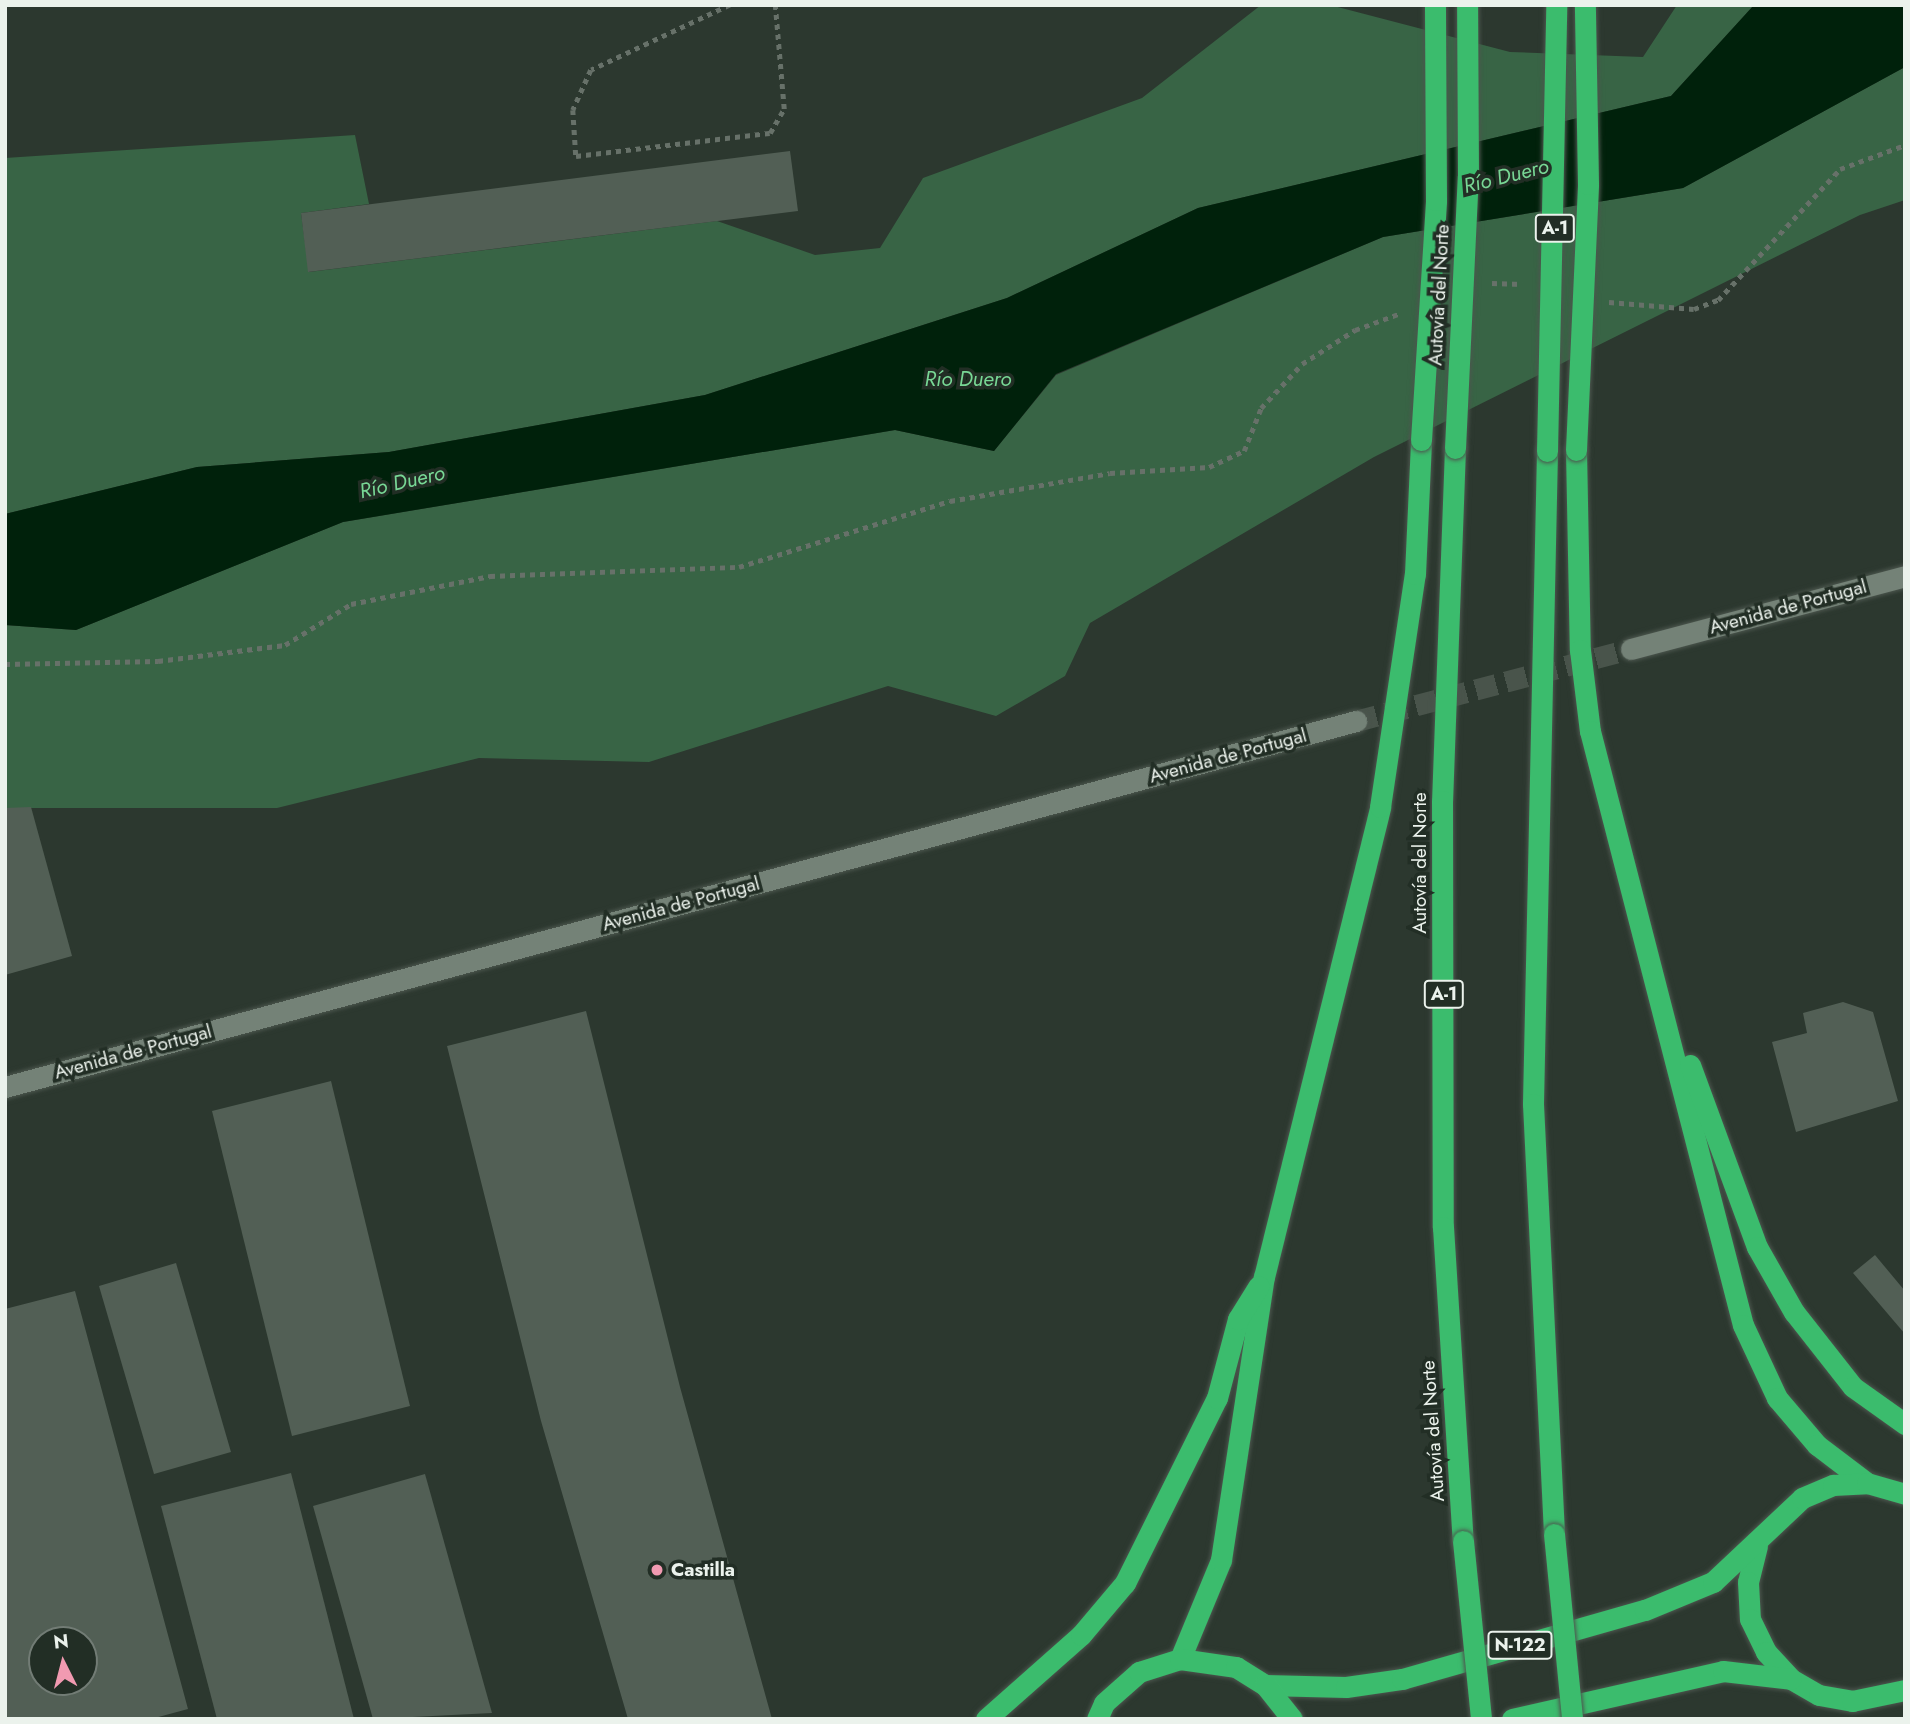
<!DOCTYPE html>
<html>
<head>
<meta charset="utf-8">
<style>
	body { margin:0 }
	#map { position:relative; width:1910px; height:1724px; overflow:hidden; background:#2c382f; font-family:Jost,sans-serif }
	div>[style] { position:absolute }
	.green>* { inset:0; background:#386445 }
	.water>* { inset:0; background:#00210b }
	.building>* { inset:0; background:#525f55 }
	.minor-tunnel>* { height:21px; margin-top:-10.5px; transform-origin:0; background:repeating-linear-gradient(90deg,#49544b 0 21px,transparent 0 31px) }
	.path>* { height:4.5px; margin-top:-2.25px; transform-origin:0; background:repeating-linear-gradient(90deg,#677169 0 5px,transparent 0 10px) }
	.roads { filter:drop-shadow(0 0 2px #4c564e) drop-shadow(0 0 2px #4c564e) }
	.minor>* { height:21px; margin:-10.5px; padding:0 10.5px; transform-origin:10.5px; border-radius:10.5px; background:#748277 }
	.highway>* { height:21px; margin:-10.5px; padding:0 10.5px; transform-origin:10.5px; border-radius:10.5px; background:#3bbc6d }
	.bridges { filter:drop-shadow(0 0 2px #4c564e) drop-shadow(0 0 2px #4c564e) }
	.highway-bridge>* { height:21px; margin:-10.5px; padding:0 10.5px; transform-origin:10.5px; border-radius:10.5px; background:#3bbc6d }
	.dots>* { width:19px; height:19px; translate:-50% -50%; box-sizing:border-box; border:4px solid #222e25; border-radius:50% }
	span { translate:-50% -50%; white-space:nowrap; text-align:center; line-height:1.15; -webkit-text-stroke:7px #222e25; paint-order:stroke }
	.shield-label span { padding:2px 5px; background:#222e25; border:2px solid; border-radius:5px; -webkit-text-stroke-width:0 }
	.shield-label { font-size:18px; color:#ebf2ec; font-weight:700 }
	.street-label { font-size:19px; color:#ebf2ec }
	.poi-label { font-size:19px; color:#ebf2ec; font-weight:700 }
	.left { translate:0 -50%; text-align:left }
	.water-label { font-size:21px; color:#78d795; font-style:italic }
	.frame { position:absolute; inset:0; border:7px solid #ebf2ec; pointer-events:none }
	.north { position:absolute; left:28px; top:1626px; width:70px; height:70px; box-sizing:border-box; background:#222e25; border:2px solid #727c75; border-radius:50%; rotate:354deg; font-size:19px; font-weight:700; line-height:28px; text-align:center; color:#ebf2ec }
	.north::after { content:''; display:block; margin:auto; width:24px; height:32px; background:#f19ab1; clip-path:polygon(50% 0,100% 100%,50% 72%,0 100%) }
</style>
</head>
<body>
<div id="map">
	<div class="green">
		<div style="clip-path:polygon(1261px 5px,1330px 5px,1510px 52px,1643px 57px,1677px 5px,1754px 5px,1671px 96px,1198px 208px,1007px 298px,705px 395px,389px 452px,197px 467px,5px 514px,5px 158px,355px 135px,369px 204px,301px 213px,309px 272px,717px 221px,815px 255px,880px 248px,923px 178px,1142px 98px)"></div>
		<div style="clip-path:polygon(1905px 67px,1905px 200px,1860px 215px,1374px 457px,1090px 623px,1065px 676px,996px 716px,888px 686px,649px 762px,479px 758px,277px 808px,5px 808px,5px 625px,76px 630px,343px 522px,895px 430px,994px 451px,1056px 375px,1383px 237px,1683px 188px)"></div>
	</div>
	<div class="water">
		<div style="clip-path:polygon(1754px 5px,1905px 5px,1905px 67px,1683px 188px,1383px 237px,1056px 374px,994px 451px,895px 430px,343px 522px,76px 630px,5px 625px,5px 514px,197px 467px,389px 452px,705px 395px,1007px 298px,1198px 208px,1671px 96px)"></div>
	</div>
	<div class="building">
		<div style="clip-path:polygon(790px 151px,798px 211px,308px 272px,301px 213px)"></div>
		<div style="clip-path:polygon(31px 807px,72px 956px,5px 975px,5px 808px)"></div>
		<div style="clip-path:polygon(1843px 1002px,1873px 1012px,1898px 1101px,1796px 1132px,1772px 1042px,1807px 1033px,1803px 1013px)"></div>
		<div style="clip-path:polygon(586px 1011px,680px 1387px,772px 1719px,628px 1719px,541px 1421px,447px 1046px)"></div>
		<div style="clip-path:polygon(331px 1081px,410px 1406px,292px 1436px,212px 1111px)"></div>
		<div style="clip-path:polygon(1875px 1255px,1905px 1291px,1905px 1334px,1853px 1273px)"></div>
		<div style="clip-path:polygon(176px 1263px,231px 1452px,154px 1474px,99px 1286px)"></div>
		<div style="clip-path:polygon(evenodd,75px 1291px,188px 1709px,151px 1719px,5px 1719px,5px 1309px,75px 1291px,42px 1640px,84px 1640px,84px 1682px,42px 1682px,42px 1640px)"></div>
		<div style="clip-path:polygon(291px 1473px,354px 1719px,217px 1719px,161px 1506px)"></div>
		<div style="clip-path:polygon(425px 1474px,492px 1713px,373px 1719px,313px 1506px)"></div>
	</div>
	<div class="minor-tunnel">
		<div style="left:1356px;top:721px;width:284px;rotate:-14.7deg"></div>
	</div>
	<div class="path">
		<div style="left:730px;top:5px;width:153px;rotate:154.9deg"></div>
		<div style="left:591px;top:70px;width:44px;rotate:114.2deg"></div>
		<div style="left:573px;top:110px;width:46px;rotate:86.3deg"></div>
		<div style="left:576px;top:156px;width:195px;rotate:-6.8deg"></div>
		<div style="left:770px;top:133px;width:28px;rotate:-60deg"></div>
		<div style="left:784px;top:109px;width:104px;rotate:-94.9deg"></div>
		<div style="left:1492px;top:283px;width:30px;rotate:2deg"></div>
		<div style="left:1609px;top:302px;width:85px;rotate:4.7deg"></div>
		<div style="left:1694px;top:309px;width:26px;rotate:-21deg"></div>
		<div style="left:1718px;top:300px;width:179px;rotate:-47deg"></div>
		<div style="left:1840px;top:169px;width:69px;rotate:-20.3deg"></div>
		<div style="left:5px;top:664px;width:153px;rotate:-1.1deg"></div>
		<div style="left:158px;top:661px;width:128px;rotate:-7.2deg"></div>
		<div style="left:285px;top:645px;width:78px;rotate:-31.8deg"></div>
		<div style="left:351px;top:604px;width:142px;rotate:-11.4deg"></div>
		<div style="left:490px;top:576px;width:249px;rotate:-2.1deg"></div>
		<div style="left:739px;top:567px;width:221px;rotate:-17.4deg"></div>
		<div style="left:950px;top:501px;width:162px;rotate:-9.9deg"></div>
		<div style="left:1110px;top:473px;width:99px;rotate:-3.5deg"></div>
		<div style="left:1209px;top:467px;width:38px;rotate:-25deg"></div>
		<div style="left:1244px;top:451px;width:46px;rotate:-68.4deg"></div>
		<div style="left:1261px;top:408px;width:60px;rotate:-47deg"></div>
		<div style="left:1302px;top:364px;width:63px;rotate:-32.7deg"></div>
		<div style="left:1355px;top:330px;width:49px;rotate:-20.3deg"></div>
	</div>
	<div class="roads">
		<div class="minor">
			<div style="left:1631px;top:649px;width:284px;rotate:-14.9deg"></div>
			<div style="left:5px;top:1087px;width:1400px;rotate:-15.16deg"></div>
		</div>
		<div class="highway">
			<div style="left:1455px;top:448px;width:353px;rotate:92.1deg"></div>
			<div style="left:1442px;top:801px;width:426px;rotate:89.9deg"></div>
			<div style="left:1443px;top:1227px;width:315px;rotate:86.4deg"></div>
			<div style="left:1576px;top:450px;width:200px;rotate:88.9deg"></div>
			<div style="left:1580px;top:650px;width:82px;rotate:83deg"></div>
			<div style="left:1590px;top:731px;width:613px;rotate:75.56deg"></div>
			<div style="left:1743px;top:1325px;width:81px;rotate:65deg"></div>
			<div style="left:1777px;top:1398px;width:62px;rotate:49.6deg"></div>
			<div style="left:1817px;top:1445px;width:63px;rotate:37.2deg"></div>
			<div style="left:1547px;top:451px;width:653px;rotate:91.23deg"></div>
			<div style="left:1533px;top:1104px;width:431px;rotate:87.2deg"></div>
			<div style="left:1690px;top:1065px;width:194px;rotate:69.8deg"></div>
			<div style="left:1757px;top:1247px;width:75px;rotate:60.4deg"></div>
			<div style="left:1794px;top:1312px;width:95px;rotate:51.8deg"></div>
			<div style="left:1853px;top:1387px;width:64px;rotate:35.4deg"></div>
			<div style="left:1757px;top:1546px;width:37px;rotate:104deg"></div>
			<div style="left:1748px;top:1582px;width:37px;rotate:87deg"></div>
			<div style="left:1750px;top:1619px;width:37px;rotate:64deg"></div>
			<div style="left:1766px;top:1652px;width:37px;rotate:47deg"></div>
			<div style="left:1791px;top:1679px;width:32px;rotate:30deg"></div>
			<div style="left:1819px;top:1695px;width:34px;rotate:10deg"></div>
			<div style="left:1852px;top:1701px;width:54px;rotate:-11.7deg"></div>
			<div style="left:1180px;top:1659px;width:107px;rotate:-67.5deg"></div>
			<div style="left:1221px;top:1560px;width:286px;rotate:-81.4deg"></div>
			<div style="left:1264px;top:1277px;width:484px;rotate:-76.1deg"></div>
			<div style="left:1380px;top:807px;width:236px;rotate:-81.5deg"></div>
			<div style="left:1415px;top:574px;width:134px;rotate:-87.4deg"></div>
			<div style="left:1265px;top:1685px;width:81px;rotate:1.4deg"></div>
			<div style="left:1346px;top:1687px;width:57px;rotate:-8.1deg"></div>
			<div style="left:1402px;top:1679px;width:253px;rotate:-15.9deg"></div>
			<div style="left:1645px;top:1610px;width:74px;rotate:-22.4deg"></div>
			<div style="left:1713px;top:1582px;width:122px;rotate:-43.3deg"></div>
			<div style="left:1802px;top:1498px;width:34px;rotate:-23deg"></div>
			<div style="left:1833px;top:1485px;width:34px;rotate:-3deg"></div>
			<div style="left:1867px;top:1483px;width:40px;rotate:16deg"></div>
			<div style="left:986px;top:1719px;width:127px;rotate:-41.5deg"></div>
			<div style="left:1081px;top:1635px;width:68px;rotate:-49.8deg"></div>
			<div style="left:1125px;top:1583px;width:207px;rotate:-63.6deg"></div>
			<div style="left:1217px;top:1398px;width:82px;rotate:-75.1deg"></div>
			<div style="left:1238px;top:1319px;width:39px;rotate:-58deg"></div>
			<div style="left:1097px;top:1719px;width:17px;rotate:-66deg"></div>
			<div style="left:1104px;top:1703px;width:47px;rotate:-41.5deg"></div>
			<div style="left:1139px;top:1672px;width:43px;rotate:-17.6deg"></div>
			<div style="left:1180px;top:1659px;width:57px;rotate:8.1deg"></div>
			<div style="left:1236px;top:1667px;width:34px;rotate:32deg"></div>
			<div style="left:1265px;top:1685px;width:43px;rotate:51.5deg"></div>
			<div style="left:1512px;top:1719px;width:216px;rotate:-12.8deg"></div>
			<div style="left:1723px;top:1671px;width:68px;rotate:6.7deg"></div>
		</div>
	</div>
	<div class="bridges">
		<div class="highway-bridge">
			<div style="left:1421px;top:440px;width:240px;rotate:-86.4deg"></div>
			<div style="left:1436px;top:200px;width:195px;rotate:-90.3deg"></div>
			<div style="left:1455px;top:448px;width:272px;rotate:-87.3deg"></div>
			<div style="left:1468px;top:176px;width:171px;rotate:-90.3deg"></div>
			<div style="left:1576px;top:450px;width:266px;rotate:-87.4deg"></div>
			<div style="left:1588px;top:184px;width:179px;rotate:-91deg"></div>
			<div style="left:1547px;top:451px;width:446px;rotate:-88.8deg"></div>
			<div style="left:1554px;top:1534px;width:186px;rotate:84.4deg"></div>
			<div style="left:1463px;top:1541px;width:179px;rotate:84.2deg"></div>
		</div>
	</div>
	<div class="dots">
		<div style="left:657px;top:1570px;background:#f19ab1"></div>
	</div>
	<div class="shield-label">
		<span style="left:1555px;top:228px">A-1</span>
		<span style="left:1444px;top:994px">A-1</span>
		<span style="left:1520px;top:1645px">N-122</span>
	</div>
	<div class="street-label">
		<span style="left:1439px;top:295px;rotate:-87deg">Autovía del Norte</span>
		<span style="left:1788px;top:607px;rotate:-15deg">Avenida de Portugal</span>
		<span style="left:1228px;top:756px;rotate:-15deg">Avenida de Portugal</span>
		<span style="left:1420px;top:863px;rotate:-90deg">Autovía del Norte</span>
		<span style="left:681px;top:904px;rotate:-15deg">Avenida de Portugal</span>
		<span style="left:133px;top:1052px;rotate:-15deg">Avenida de Portugal</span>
		<span style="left:1433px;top:1431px;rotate:-94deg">Autovía del Norte</span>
	</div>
	<div class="poi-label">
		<span class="left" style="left:671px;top:1570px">Castilla</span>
	</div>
	<div class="water-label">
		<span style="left:1506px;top:176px;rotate:-14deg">Río Duero</span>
		<span style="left:968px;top:379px">Río Duero</span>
		<span style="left:402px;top:482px;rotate:-13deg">Río Duero</span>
	</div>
	<div class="frame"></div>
	<div class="north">N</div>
</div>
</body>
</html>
